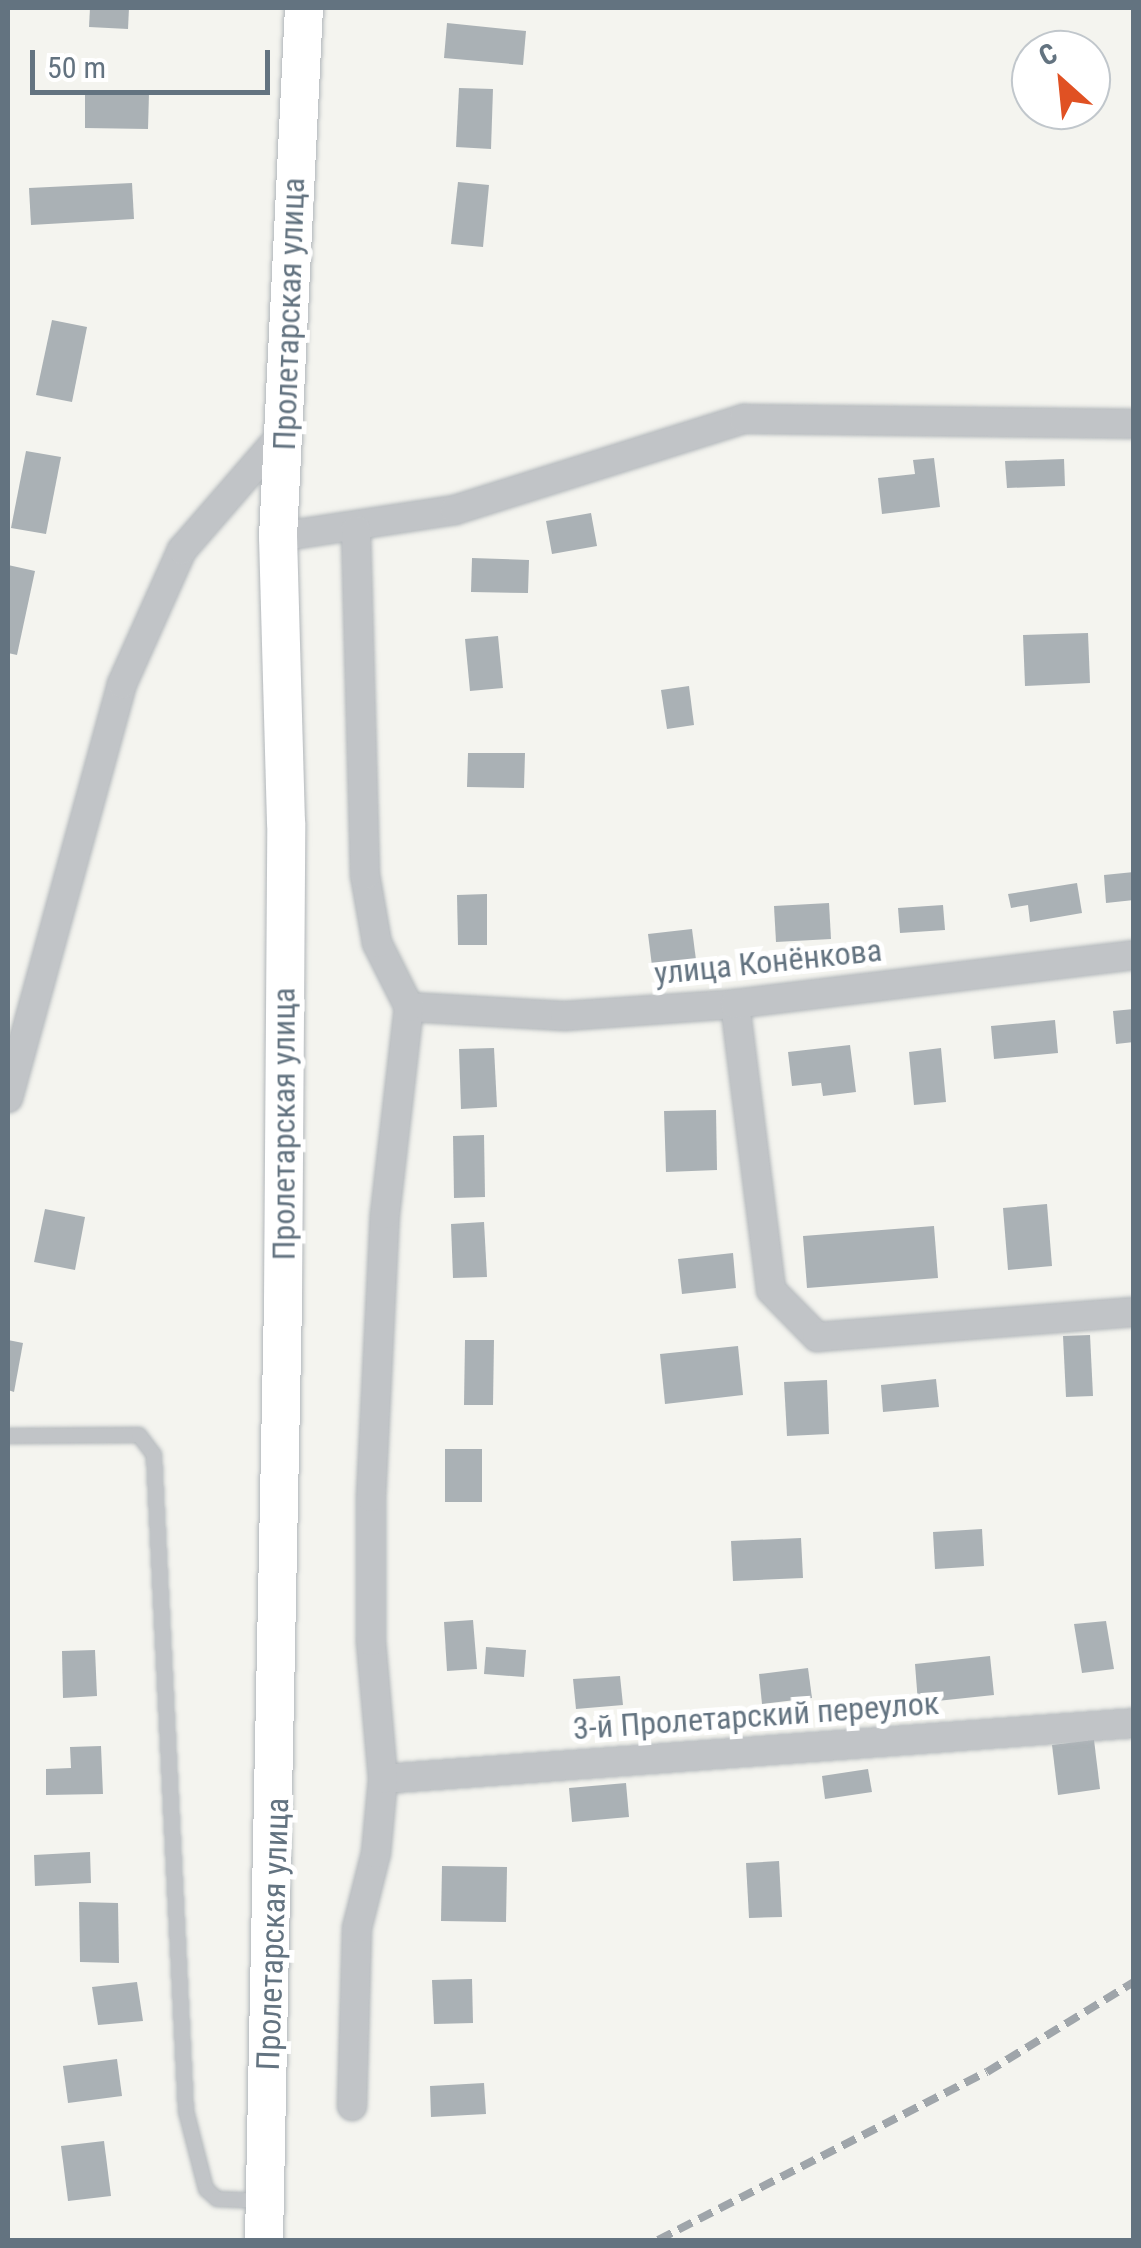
<!DOCTYPE html>
<html>
<head>
<meta charset="utf-8">
<style>
	body { margin:0 }
	#map { position:relative; width:1141px; height:2248px; overflow:hidden; background:#f4f4ef; font-family:"Roboto Condensed",sans-serif }
	div>[style] { position:absolute }
	.building>* { inset:0; background:#aab1b5 }
	.roads { filter:drop-shadow(0 0 2px #b1b6ba) drop-shadow(0 0 2px #b1b6ba) }
	.service>* { height:14px; margin:-7px; padding:0 7px; transform-origin:7px; border-radius:7px; background:#c1c4c7 }
	.minor>* { height:28px; margin:-14px; padding:0 14px; transform-origin:14px; border-radius:14px; background:#c1c4c7 }
	.secondary>* { height:38px; margin:-19px; padding:0 19px; transform-origin:19px; border-radius:19px; background:#fff }
	.rail>* { height:8px; margin-top:-4px; transform-origin:0; background:repeating-linear-gradient(90deg,#9fa5aa 0 15px,transparent 0 23px) }
	span { translate:-50% -50%; white-space:nowrap; text-align:center; line-height:1.15; -webkit-text-stroke:10px #fff; paint-order:stroke }
	.street-label { font-size:32px; color:#637380 }
	.frame { position:absolute; inset:0; border:10px solid #637380; pointer-events:none }
	.north { position:absolute; left:1011px; top:30px; width:100px; height:100px; box-sizing:border-box; background:#fff; border:2px solid #c1c7cc; border-radius:50%; rotate:333deg; font-size:28px; font-weight:700; line-height:40px; text-align:center; color:#637380 }
	.north::after { content:''; display:block; margin:auto; width:35px; height:45px; background:#e05123; clip-path:polygon(50% 0,100% 100%,50% 72%,0 100%) }
	.scale { position:absolute; left:30px; top:50px; width:240px; height:45px; box-sizing:border-box; border:5px solid #637380; border-top:0; padding-left:12px; font-size:30px; line-height:35px; white-space:nowrap; color:#637380; -webkit-text-stroke:8px #fff; paint-order:stroke }
</style>
</head>
<body>
<div id="map">
	<div class="building">
		<div style="clip-path:polygon(90px 8px,129px 8px,128px 29px,89px 27px)"></div>
		<div style="clip-path:polygon(447px 23px,526px 31px,523px 65px,444px 58px)"></div>
		<div style="clip-path:polygon(459px 88px,493px 89px,491px 149px,456px 147px)"></div>
		<div style="clip-path:polygon(85px 91px,149px 93px,148px 129px,85px 128px)"></div>
		<div style="clip-path:polygon(458px 182px,489px 185px,483px 247px,451px 244px)"></div>
		<div style="clip-path:polygon(132px 183px,134px 219px,31px 225px,29px 188px)"></div>
		<div style="clip-path:polygon(52px 320px,87px 327px,72px 402px,36px 395px)"></div>
		<div style="clip-path:polygon(26px 451px,61px 457px,46px 534px,11px 528px)"></div>
		<div style="clip-path:polygon(934px 458px,940px 507px,882px 514px,878px 478px,915px 474px,913px 460px)"></div>
		<div style="clip-path:polygon(1064px 459px,1065px 486px,1007px 488px,1005px 461px)"></div>
		<div style="clip-path:polygon(591px 513px,597px 546px,552px 554px,546px 521px)"></div>
		<div style="clip-path:polygon(472px 558px,529px 560px,528px 593px,471px 592px)"></div>
		<div style="clip-path:polygon(8px 565px,35px 571px,17px 655px,8px 653px)"></div>
		<div style="clip-path:polygon(1088px 633px,1090px 683px,1025px 686px,1023px 635px)"></div>
		<div style="clip-path:polygon(498px 636px,503px 688px,470px 691px,465px 639px)"></div>
		<div style="clip-path:polygon(689px 686px,694px 725px,667px 729px,661px 690px)"></div>
		<div style="clip-path:polygon(468px 753px,525px 753px,524px 788px,467px 787px)"></div>
		<div style="clip-path:polygon(1134px 872px,1134px 900px,1106px 903px,1104px 875px)"></div>
		<div style="clip-path:polygon(1077px 883px,1082px 913px,1030px 922px,1028px 905px,1011px 908px,1008px 894px)"></div>
		<div style="clip-path:polygon(487px 894px,487px 945px,458px 945px,457px 895px)"></div>
		<div style="clip-path:polygon(829px 903px,831px 939px,776px 942px,774px 906px)"></div>
		<div style="clip-path:polygon(943px 905px,945px 930px,900px 933px,898px 908px)"></div>
		<div style="clip-path:polygon(692px 929px,696px 960px,652px 966px,648px 934px)"></div>
		<div style="clip-path:polygon(1134px 1009px,1134px 1042px,1116px 1044px,1113px 1011px)"></div>
		<div style="clip-path:polygon(1055px 1020px,1058px 1053px,994px 1059px,991px 1026px)"></div>
		<div style="clip-path:polygon(850px 1045px,856px 1092px,823px 1096px,821px 1083px,792px 1086px,788px 1052px)"></div>
		<div style="clip-path:polygon(494px 1048px,497px 1107px,461px 1109px,459px 1049px)"></div>
		<div style="clip-path:polygon(941px 1048px,946px 1102px,914px 1105px,909px 1052px)"></div>
		<div style="clip-path:polygon(716px 1110px,717px 1170px,666px 1172px,664px 1111px)"></div>
		<div style="clip-path:polygon(484px 1135px,485px 1197px,454px 1198px,453px 1136px)"></div>
		<div style="clip-path:polygon(1047px 1204px,1052px 1266px,1008px 1270px,1003px 1208px)"></div>
		<div style="clip-path:polygon(45px 1209px,85px 1217px,75px 1270px,34px 1262px)"></div>
		<div style="clip-path:polygon(484px 1222px,487px 1277px,453px 1278px,451px 1224px)"></div>
		<div style="clip-path:polygon(934px 1226px,938px 1278px,807px 1288px,803px 1236px)"></div>
		<div style="clip-path:polygon(733px 1253px,736px 1288px,682px 1294px,678px 1259px)"></div>
		<div style="clip-path:polygon(1090px 1335px,1093px 1396px,1066px 1397px,1063px 1336px)"></div>
		<div style="clip-path:polygon(8px 1340px,23px 1343px,14px 1392px,8px 1390px)"></div>
		<div style="clip-path:polygon(465px 1340px,494px 1340px,493px 1405px,464px 1405px)"></div>
		<div style="clip-path:polygon(738px 1346px,743px 1395px,665px 1404px,660px 1354px)"></div>
		<div style="clip-path:polygon(936px 1379px,939px 1407px,883px 1412px,881px 1385px)"></div>
		<div style="clip-path:polygon(827px 1380px,829px 1434px,787px 1436px,784px 1382px)"></div>
		<div style="clip-path:polygon(445px 1449px,482px 1449px,482px 1502px,445px 1502px)"></div>
		<div style="clip-path:polygon(982px 1529px,984px 1566px,935px 1569px,933px 1532px)"></div>
		<div style="clip-path:polygon(801px 1538px,803px 1578px,733px 1581px,731px 1541px)"></div>
		<div style="clip-path:polygon(473px 1620px,477px 1669px,447px 1671px,444px 1622px)"></div>
		<div style="clip-path:polygon(1106px 1621px,1114px 1669px,1082px 1673px,1074px 1624px)"></div>
		<div style="clip-path:polygon(486px 1647px,526px 1650px,524px 1677px,484px 1674px)"></div>
		<div style="clip-path:polygon(95px 1650px,97px 1696px,63px 1698px,62px 1651px)"></div>
		<div style="clip-path:polygon(990px 1656px,994px 1695px,918px 1703px,915px 1664px)"></div>
		<div style="clip-path:polygon(808px 1668px,812px 1698px,762px 1704px,759px 1674px)"></div>
		<div style="clip-path:polygon(620px 1676px,623px 1705px,576px 1709px,573px 1679px)"></div>
		<div style="clip-path:polygon(1094px 1740px,1100px 1789px,1058px 1795px,1052px 1745px)"></div>
		<div style="clip-path:polygon(101px 1746px,103px 1794px,46px 1795px,46px 1769px,71px 1768px,70px 1747px)"></div>
		<div style="clip-path:polygon(868px 1769px,872px 1792px,825px 1799px,822px 1776px)"></div>
		<div style="clip-path:polygon(626px 1783px,629px 1817px,572px 1822px,569px 1788px)"></div>
		<div style="clip-path:polygon(90px 1852px,91px 1883px,35px 1886px,34px 1855px)"></div>
		<div style="clip-path:polygon(779px 1861px,782px 1917px,749px 1918px,746px 1863px)"></div>
		<div style="clip-path:polygon(442px 1866px,507px 1867px,506px 1922px,441px 1921px)"></div>
		<div style="clip-path:polygon(79px 1902px,118px 1903px,119px 1963px,80px 1962px)"></div>
		<div style="clip-path:polygon(472px 1979px,473px 2023px,434px 2024px,432px 1980px)"></div>
		<div style="clip-path:polygon(137px 1982px,143px 2021px,98px 2025px,92px 1987px)"></div>
		<div style="clip-path:polygon(117px 2059px,122px 2096px,68px 2103px,63px 2066px)"></div>
		<div style="clip-path:polygon(484px 2083px,486px 2114px,431px 2117px,430px 2086px)"></div>
		<div style="clip-path:polygon(104px 2141px,111px 2196px,68px 2201px,61px 2146px)"></div>
	</div>
	<div class="roads">
		<div class="service">
			<div style="left:8px;top:1436px;width:131px;rotate:-0.4deg"></div>
			<div style="left:139px;top:1435px;width:25px;rotate:53deg"></div>
			<div style="left:154px;top:1455px;width:657px;rotate:87.21deg"></div>
			<div style="left:186px;top:2111px;width:81px;rotate:75.6deg"></div>
			<div style="left:206px;top:2189px;width:15px;rotate:42deg"></div>
			<div style="left:217px;top:2199px;width:46px;rotate:2.5deg"></div>
		</div>
		<div class="minor">
			<div style="left:278px;top:537px;width:179px;rotate:-8.7deg"></div>
			<div style="left:455px;top:510px;width:303px;rotate:-17.5deg"></div>
			<div style="left:744px;top:419px;width:390px;rotate:0.7deg"></div>
			<div style="left:735px;top:1004px;width:288px;rotate:82.8deg"></div>
			<div style="left:771px;top:1290px;width:66px;rotate:45.6deg"></div>
			<div style="left:817px;top:1337px;width:318px;rotate:-4.5deg"></div>
			<div style="left:409px;top:1007px;width:156px;rotate:3.3deg"></div>
			<div style="left:565px;top:1016px;width:170px;rotate:-4deg"></div>
			<div style="left:735px;top:1004px;width:402px;rotate:-7deg"></div>
			<div style="left:8px;top:1098px;width:429px;rotate:-74.6deg"></div>
			<div style="left:122px;top:684px;width:147px;rotate:-65.9deg"></div>
			<div style="left:182px;top:550px;width:159px;rotate:-49.1deg"></div>
			<div style="left:383px;top:1779px;width:753px;rotate:-4.26deg"></div>
			<div style="left:352px;top:2106px;width:178px;rotate:-88.4deg"></div>
			<div style="left:357px;top:1928px;width:77px;rotate:-75.8deg"></div>
			<div style="left:376px;top:1853px;width:74px;rotate:-84.6deg"></div>
			<div style="left:383px;top:1779px;width:139px;rotate:-95deg"></div>
			<div style="left:371px;top:1641px;width:144px;rotate:-90deg"></div>
			<div style="left:371px;top:1497px;width:283px;rotate:-87.2deg"></div>
			<div style="left:385px;top:1214px;width:208px;rotate:-83.4deg"></div>
			<div style="left:409px;top:1007px;width:72px;rotate:-116.6deg"></div>
			<div style="left:377px;top:943px;width:69px;rotate:-100deg"></div>
			<div style="left:365px;top:875px;width:345px;rotate:-91.5deg"></div>
		</div>
		<div class="secondary">
			<div style="left:264px;top:2240px;width:940px;rotate:-88.84deg"></div>
			<div style="left:283px;top:1300px;width:477px;rotate:-89.6deg"></div>
			<div style="left:286px;top:823px;width:286px;rotate:-91.6deg"></div>
			<div style="left:278px;top:537px;width:530px;rotate:-87.19deg"></div>
		</div>
	</div>
	<div class="rail">
		<div style="left:658px;top:2240px;width:369px;rotate:-27.1deg"></div>
		<div style="left:987px;top:2072px;width:172px;rotate:-31.5deg"></div>
	</div>
	<div class="street-label">
		<span style="left:289px;top:314px;rotate:-88deg">Пролетарская улица</span>
		<span style="left:768px;top:962px;rotate:-6deg">улица Конёнкова</span>
		<span style="left:284px;top:1124px;rotate:-90deg">Пролетарская улица</span>
		<span style="left:756px;top:1716px;rotate:-4deg">3-й Пролетарский переулок</span>
		<span style="left:273px;top:1934px;rotate:-88deg">Пролетарская улица</span>
	</div>
	<div class="frame"></div>
	<div class="north">С</div>
	<div class="scale">50 m</div>
</div>
</body>
</html>
